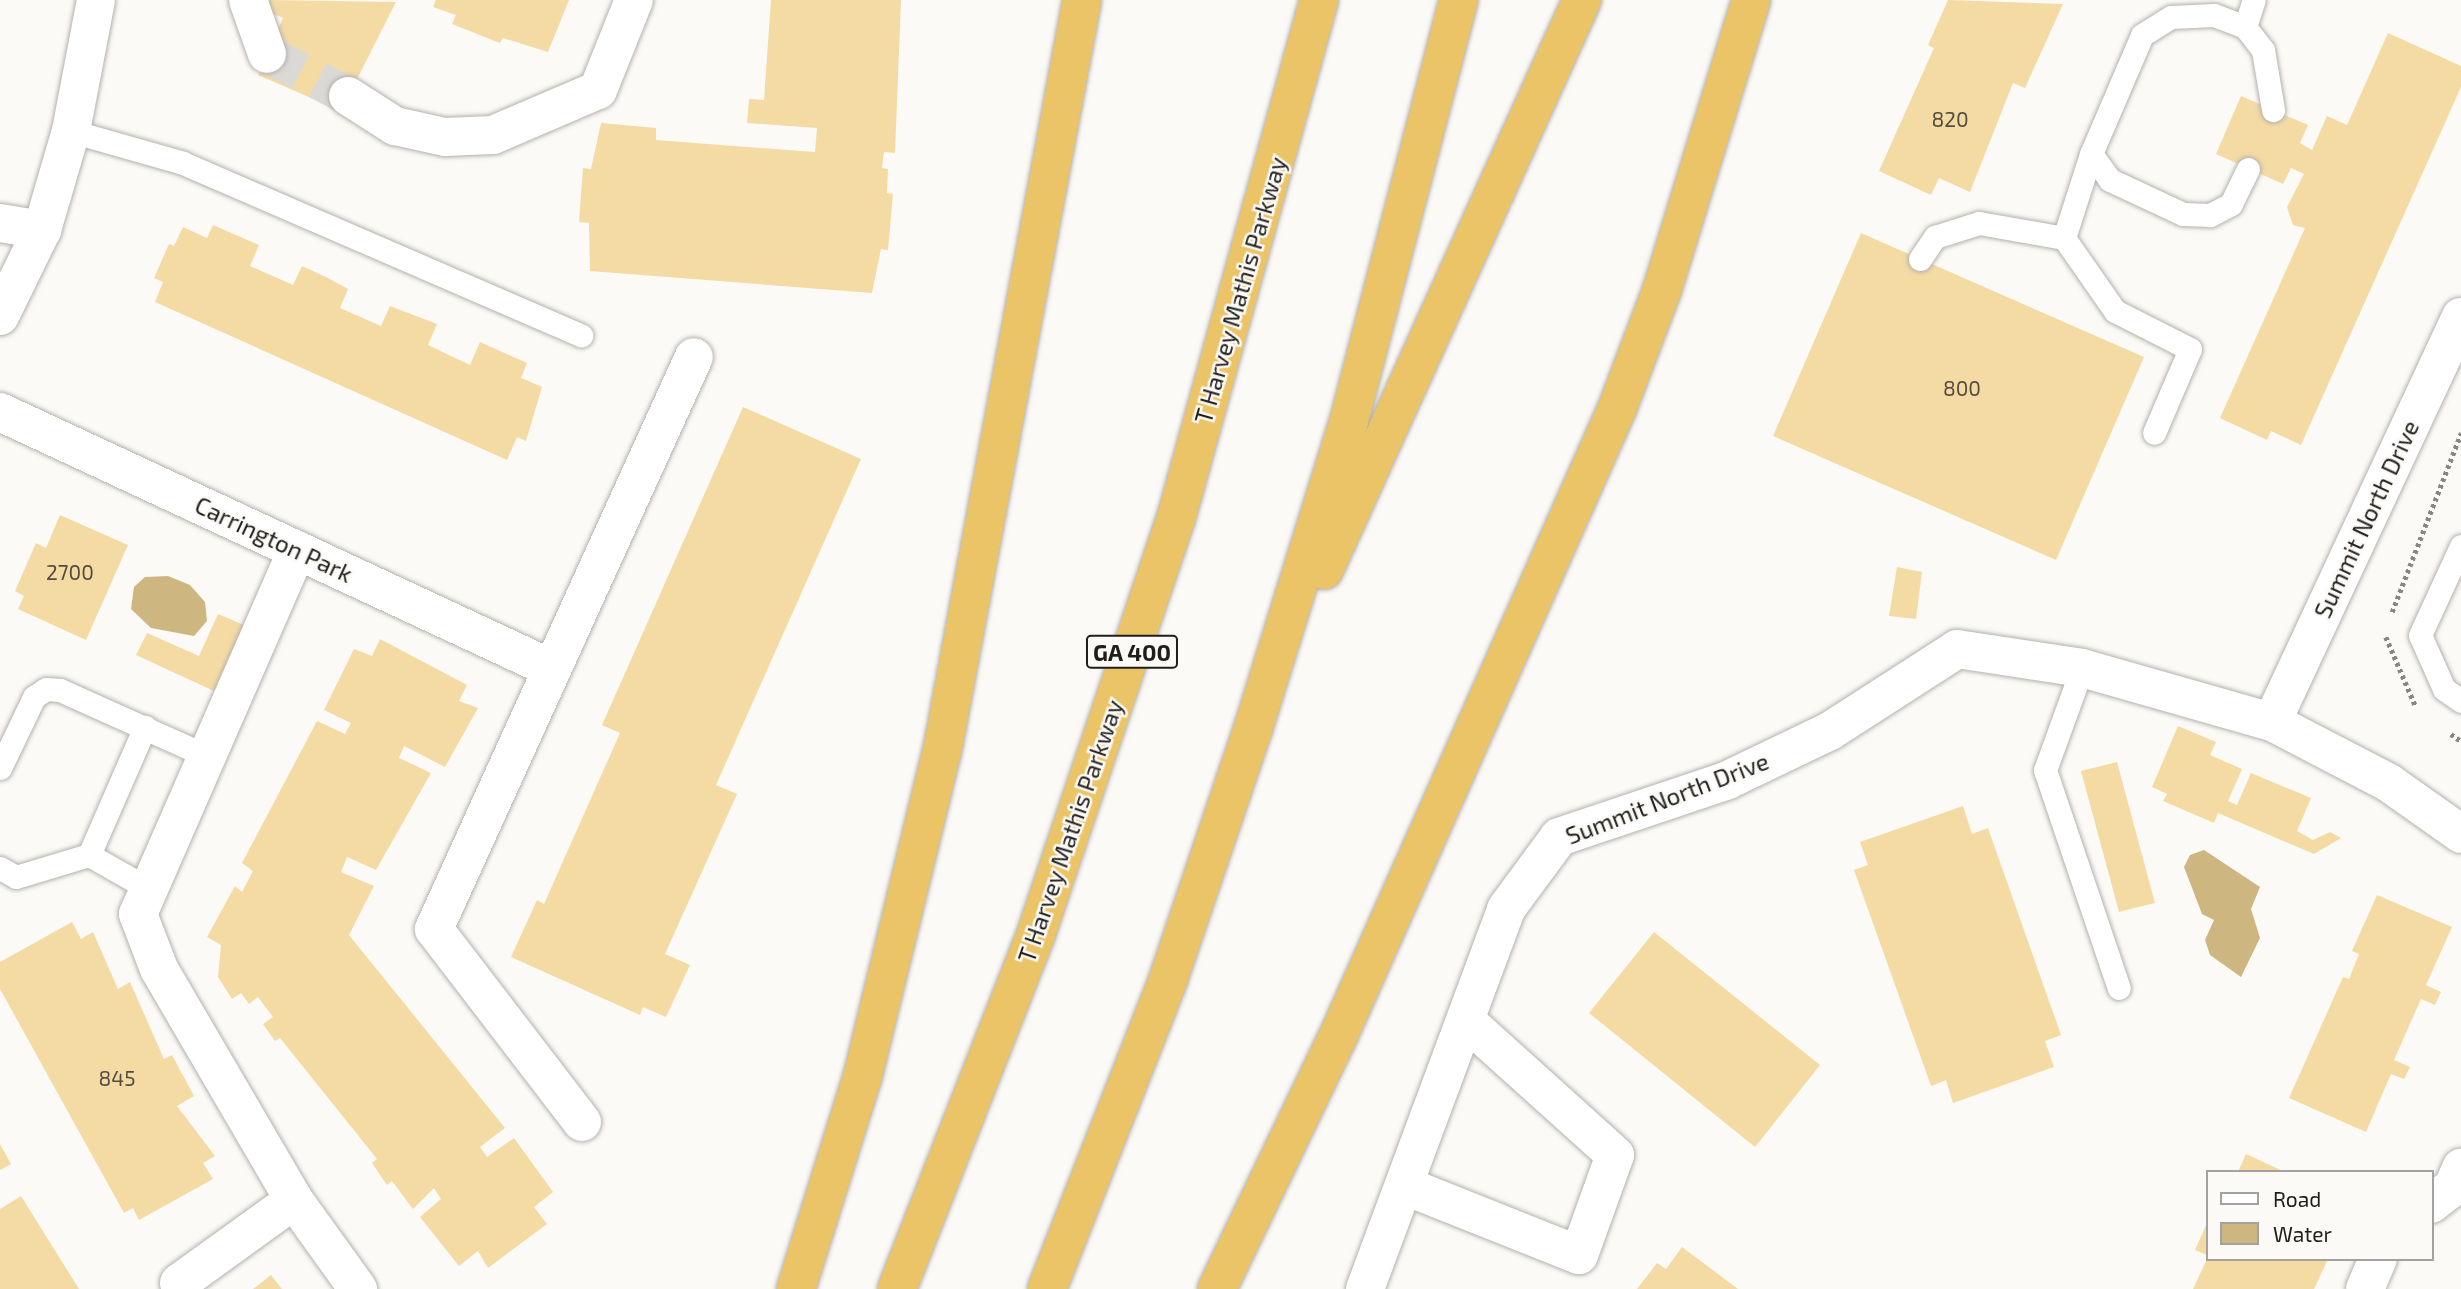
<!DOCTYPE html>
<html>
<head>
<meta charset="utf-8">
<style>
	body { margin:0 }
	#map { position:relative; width:2461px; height:1289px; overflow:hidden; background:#fcfaf6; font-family:"Exo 2",sans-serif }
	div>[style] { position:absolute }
	.water>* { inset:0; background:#ceb680 }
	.building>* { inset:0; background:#f4dba4 }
	.minor-tunnel>* { height:38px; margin-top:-19px; transform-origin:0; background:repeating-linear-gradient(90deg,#dbd9d5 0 38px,transparent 0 57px) }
	.path>* { height:4.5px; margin-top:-2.25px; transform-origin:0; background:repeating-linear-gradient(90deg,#878683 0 3.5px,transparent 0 7px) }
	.roads { filter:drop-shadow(0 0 2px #b3b1ad) drop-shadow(0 0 2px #b3b1ad) }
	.service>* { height:23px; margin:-11.5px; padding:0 11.5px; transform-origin:11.5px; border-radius:11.5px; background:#fff }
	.minor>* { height:38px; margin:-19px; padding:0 19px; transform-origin:19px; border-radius:19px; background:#fff }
	.motorway>* { height:38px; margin:-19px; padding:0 19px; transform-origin:19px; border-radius:19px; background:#ebc468 }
	span { translate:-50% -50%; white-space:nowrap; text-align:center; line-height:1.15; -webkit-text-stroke:5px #fcfaf6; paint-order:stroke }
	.number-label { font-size:21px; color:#544d3f }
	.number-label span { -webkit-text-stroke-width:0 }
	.shield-label span { padding:2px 5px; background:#fcfaf6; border:2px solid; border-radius:5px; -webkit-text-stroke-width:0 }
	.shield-label { font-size:23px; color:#1f1e1d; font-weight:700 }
	.street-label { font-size:24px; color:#1f1e1d }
	.legend { position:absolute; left:2206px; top:1170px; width:228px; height:91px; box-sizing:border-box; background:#fcfaf6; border:2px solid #a4a29f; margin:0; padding:9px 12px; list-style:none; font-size:21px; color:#1f1e1d }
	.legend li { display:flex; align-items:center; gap:14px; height:35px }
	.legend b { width:35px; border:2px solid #a4a29f }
</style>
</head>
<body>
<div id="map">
	<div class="water">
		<div style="clip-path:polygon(168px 576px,190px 585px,205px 602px,207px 621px,194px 636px,151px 628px,131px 609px,134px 587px,145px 577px)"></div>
		<div style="clip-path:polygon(2204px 850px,2260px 887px,2251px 909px,2260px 938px,2241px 977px,2210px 955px,2205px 940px,2214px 920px,2202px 914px,2184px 867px,2190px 855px)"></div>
	</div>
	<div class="building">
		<div style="clip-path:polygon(270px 0,396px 2px,341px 111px,258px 75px,283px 18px,265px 10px)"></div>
		<div style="clip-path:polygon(436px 0,569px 0,548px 52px,503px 38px,500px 43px,452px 24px,456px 15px,433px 7px)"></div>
		<div style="clip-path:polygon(771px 0,901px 0,895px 153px,884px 152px,882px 168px,888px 169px,887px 193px,893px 194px,888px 250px,881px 249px,872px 293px,590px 271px,589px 223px,579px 222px,583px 168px,591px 169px,601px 123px,656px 128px,656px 140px,815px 152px,817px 128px,747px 123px,749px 99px,764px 100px)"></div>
		<div style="clip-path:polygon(1948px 0,2063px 4px,2025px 88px,2013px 83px,1970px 192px,1939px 178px,1931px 195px,1879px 171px,1934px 48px,1928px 45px)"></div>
		<div style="clip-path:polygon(2388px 33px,2461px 66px,2461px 87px,2301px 445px,2271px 431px,2267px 440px,2220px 418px,2305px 228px,2293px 225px,2287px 207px,2304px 174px,2291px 168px,2283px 184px,2216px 154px,2241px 96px,2308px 125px,2300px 143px,2312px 150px,2327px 116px,2347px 125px)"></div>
		<div style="clip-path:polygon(213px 225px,259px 245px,250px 266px,293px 285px,302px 266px,326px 277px,348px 289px,340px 308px,381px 326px,390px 306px,437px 324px,428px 345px,470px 365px,480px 342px,527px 363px,521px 378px,542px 387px,526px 441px,517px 437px,507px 460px,155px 302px,163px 282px,154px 278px,169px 244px,174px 246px,183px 227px,207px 238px)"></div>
		<div style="clip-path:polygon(1861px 233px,2144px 357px,2056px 560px,1773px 436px)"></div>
		<div style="clip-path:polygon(743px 407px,861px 459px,716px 785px,737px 794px,665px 954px,690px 965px,666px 1017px,643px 1007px,640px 1015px,511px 957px,537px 900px,544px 904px,620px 733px,602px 725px)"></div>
		<div style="clip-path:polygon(60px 515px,128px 545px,86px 640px,18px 609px,24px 596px,15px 591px,36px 543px,46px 548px)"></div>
		<div style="clip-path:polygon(1897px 567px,1922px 572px,1916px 619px,1889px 616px)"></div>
		<div style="clip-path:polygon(218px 614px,244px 625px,214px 691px,136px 655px,147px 633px,199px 656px)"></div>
		<div style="clip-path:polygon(380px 639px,467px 685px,459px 701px,478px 708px,445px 767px,404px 746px,399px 758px,431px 773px,376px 870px,347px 857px,341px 872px,374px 886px,349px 935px,505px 1128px,480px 1147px,487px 1157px,514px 1138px,553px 1192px,534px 1207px,547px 1224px,488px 1268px,478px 1251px,459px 1266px,420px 1217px,441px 1199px,434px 1188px,413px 1209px,392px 1181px,387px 1185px,372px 1163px,377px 1159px,280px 1038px,275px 1041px,263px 1024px,273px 1017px,258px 997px,249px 1004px,241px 993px,232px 999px,218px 977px,221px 945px,207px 937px,235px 886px,242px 892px,253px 871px,242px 863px,317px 721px,345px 734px,351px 723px,324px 710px,354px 649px,372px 656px)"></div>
		<div style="clip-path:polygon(2178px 726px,2216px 742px,2210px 755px,2242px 769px,2228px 801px,2237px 805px,2251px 773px,2311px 798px,2297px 831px,2313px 840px,2330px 832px,2341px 838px,2314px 854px,2218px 813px,2214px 823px,2163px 801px,2167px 794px,2152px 787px)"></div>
		<div style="clip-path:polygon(2117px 762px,2155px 903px,2119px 912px,2081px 771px)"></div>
		<div style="clip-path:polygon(1963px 806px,1972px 834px,1988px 828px,2061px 1035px,2045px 1041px,2054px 1067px,1953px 1103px,1946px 1080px,1931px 1086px,1854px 870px,1868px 865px,1860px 842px)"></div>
		<div style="clip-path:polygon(2377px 895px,2452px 927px,2426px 985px,2441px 992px,2435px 1005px,2421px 999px,2394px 1060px,2410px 1067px,2404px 1079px,2391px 1074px,2366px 1132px,2289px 1098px,2343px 977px,2349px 979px,2359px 954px,2352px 951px)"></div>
		<div style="clip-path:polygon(72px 922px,81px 939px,93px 932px,118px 989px,130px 982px,164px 1059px,172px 1055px,194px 1096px,177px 1106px,215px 1156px,203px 1163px,213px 1179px,139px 1220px,133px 1208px,124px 1213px,0 989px,0 962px)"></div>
		<div style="clip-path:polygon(1654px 932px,1820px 1065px,1755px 1147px,1589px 1013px)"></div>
		<div style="clip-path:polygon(0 1144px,11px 1164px,0 1170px)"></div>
		<div style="clip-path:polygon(2246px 1154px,2285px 1172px,2238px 1172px)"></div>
		<div style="clip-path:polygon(21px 1196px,79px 1289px,0 1289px,0 1209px)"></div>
		<div style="clip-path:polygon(2207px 1223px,2207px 1255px,2195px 1250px)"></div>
		<div style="clip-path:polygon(1682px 1247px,1738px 1289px,1637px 1289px,1657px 1263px,1666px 1269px)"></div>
		<div style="clip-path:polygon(2207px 1259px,2328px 1259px,2314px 1289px,2193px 1289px)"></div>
		<div style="clip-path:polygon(271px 1275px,282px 1289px,253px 1289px)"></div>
	</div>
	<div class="minor-tunnel">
		<div style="left:267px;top:54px;width:91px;rotate:27.4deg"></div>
	</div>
	<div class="path">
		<div style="left:2392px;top:612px;width:192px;rotate:-68.9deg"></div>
		<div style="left:2386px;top:637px;width:76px;rotate:66.8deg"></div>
		<div style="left:2451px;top:734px;width:12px;rotate:35deg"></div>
	</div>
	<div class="roads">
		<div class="service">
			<div style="left:2245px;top:27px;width:28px;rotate:-72deg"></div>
			<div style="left:71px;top:131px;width:116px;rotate:15.9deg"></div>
			<div style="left:183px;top:163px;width:434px;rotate:23.4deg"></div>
			<div style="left:2091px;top:154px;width:88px;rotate:107.8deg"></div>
			<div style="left:2064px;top:238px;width:89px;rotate:55.1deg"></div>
			<div style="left:2115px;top:311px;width:84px;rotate:26.9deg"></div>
			<div style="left:2190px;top:349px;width:91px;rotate:113.2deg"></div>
			<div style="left:2248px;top:169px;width:39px;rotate:116deg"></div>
			<div style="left:2231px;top:204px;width:24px;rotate:152deg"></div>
			<div style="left:2210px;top:215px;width:27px;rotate:-178deg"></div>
			<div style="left:2183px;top:214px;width:81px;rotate:-155deg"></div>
			<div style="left:2110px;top:180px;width:32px;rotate:-126deg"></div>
			<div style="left:2091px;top:154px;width:129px;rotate:-66.8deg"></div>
			<div style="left:2142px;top:35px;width:34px;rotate:-32deg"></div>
			<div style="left:2171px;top:17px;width:43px;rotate:-2.7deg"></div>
			<div style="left:2214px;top:15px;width:33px;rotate:21deg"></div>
			<div style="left:2245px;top:27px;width:29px;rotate:52deg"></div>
			<div style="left:2263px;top:50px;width:61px;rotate:80.5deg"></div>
			<div style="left:1920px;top:259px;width:27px;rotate:-56deg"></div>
			<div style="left:1935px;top:237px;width:46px;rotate:-17.7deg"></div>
			<div style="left:1979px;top:223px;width:86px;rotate:10deg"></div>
			<div style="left:2461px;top:546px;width:98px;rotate:114.7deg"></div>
			<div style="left:2420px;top:635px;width:59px;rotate:66deg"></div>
			<div style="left:2444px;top:689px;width:21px;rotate:35deg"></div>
			<div style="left:2082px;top:668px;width:109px;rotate:109.9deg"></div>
			<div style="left:2045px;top:770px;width:230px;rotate:71.3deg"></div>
			<div style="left:0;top:768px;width:79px;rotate:-64.4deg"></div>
			<div style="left:34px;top:697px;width:14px;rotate:-34deg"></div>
			<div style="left:46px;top:689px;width:14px;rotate:4deg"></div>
			<div style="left:60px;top:690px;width:161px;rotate:24.2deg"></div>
			<div style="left:89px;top:855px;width:140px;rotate:-66.4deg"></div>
			<div style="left:0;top:868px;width:18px;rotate:29deg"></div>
			<div style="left:16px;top:877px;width:76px;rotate:-16.8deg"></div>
			<div style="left:89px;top:855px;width:69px;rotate:29.5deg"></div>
		</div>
		<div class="minor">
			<div style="left:248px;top:0;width:57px;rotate:70.6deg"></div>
			<div style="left:348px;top:96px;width:56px;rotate:32.6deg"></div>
			<div style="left:395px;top:126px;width:51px;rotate:12.4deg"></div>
			<div style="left:445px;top:137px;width:48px;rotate:-2.4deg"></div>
			<div style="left:493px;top:135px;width:114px;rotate:-23.2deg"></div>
			<div style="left:598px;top:90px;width:97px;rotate:-68.2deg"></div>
			<div style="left:0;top:223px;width:43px;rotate:9.5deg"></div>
			<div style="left:0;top:316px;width:96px;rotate:-64deg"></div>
			<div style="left:42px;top:230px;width:103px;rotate:-73.7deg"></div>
			<div style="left:71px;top:131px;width:133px;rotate:-79.2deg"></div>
			<div style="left:0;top:412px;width:604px;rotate:24.95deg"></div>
			<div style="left:297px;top:550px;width:397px;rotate:113.6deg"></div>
			<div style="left:138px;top:914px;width:59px;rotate:69.1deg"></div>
			<div style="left:159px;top:969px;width:268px;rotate:59.7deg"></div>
			<div style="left:294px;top:1200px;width:110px;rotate:54.3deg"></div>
			<div style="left:2272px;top:722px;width:447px;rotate:-65deg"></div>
			<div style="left:582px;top:1122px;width:243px;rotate:-127.5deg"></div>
			<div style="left:434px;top:929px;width:628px;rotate:-65.56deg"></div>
			<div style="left:1408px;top:1187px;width:184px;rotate:21.7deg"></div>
			<div style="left:1579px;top:1255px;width:106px;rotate:-70.2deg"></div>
			<div style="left:1615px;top:1155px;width:200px;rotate:-138deg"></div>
			<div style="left:2431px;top:1204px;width:28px;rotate:-38deg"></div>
			<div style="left:2453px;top:1187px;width:21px;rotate:-67deg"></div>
			<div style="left:179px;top:1283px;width:142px;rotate:-35.8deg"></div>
			<div style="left:1365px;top:1289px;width:405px;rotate:-69.6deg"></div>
			<div style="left:1506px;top:909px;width:89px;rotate:-53.6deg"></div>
			<div style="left:1559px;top:837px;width:178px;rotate:-18.6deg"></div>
			<div style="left:1728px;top:780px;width:113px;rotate:-25.7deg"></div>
			<div style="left:1830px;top:731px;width:151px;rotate:-32.8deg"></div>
			<div style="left:1957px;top:649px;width:126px;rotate:8.6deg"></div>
			<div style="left:2082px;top:668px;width:198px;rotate:15.9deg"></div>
			<div style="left:2272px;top:722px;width:132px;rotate:27.5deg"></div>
			<div style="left:2389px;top:783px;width:88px;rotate:35.3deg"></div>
			<div style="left:2365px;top:1289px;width:33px;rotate:-67deg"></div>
		</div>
		<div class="motorway">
			<div style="left:1324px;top:570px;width:626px;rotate:-65.65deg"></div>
			<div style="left:796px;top:1289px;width:220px;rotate:-72.6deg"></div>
			<div style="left:862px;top:1079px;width:337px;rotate:-76.3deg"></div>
			<div style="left:942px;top:752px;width:765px;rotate:-79.45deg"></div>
			<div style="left:897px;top:1289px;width:381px;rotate:-68.6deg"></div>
			<div style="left:1036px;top:934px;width:442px;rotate:-71.4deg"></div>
			<div style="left:1177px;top:515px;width:534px;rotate:-74.58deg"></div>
			<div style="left:1047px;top:1289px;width:335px;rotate:-68.6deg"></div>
			<div style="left:1169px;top:977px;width:262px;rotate:-71.3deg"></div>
			<div style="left:1253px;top:729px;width:323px;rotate:-72.7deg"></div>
			<div style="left:1349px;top:421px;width:435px;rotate:-75.4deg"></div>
			<div style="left:1217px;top:1289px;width:277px;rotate:-64.4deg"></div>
			<div style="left:1337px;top:1039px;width:689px;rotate:-66.04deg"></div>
			<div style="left:1617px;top:409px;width:127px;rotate:-69.3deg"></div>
			<div style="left:1662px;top:290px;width:303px;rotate:-72.9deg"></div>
		</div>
	</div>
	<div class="number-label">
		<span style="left:1950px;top:119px">820</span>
		<span style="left:1962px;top:388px">800</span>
		<span style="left:70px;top:572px">2700</span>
		<span style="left:117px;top:1078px">845</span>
	</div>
	<div class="shield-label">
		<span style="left:1132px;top:652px">GA 400</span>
	</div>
	<div class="street-label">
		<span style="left:1240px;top:290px;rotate:-74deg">T Harvey Mathis Parkway</span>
		<span style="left:2366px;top:519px;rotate:-65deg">Summit North Drive</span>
		<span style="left:274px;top:539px;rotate:25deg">Carrington Park</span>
		<span style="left:1667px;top:798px;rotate:-21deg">Summit North Drive</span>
		<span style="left:1070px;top:831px;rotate:-71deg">T Harvey Mathis Parkway</span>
	</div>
	<ul class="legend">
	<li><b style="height:9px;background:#fff"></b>Road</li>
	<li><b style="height:19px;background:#ceb680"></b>Water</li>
	</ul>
</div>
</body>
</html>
